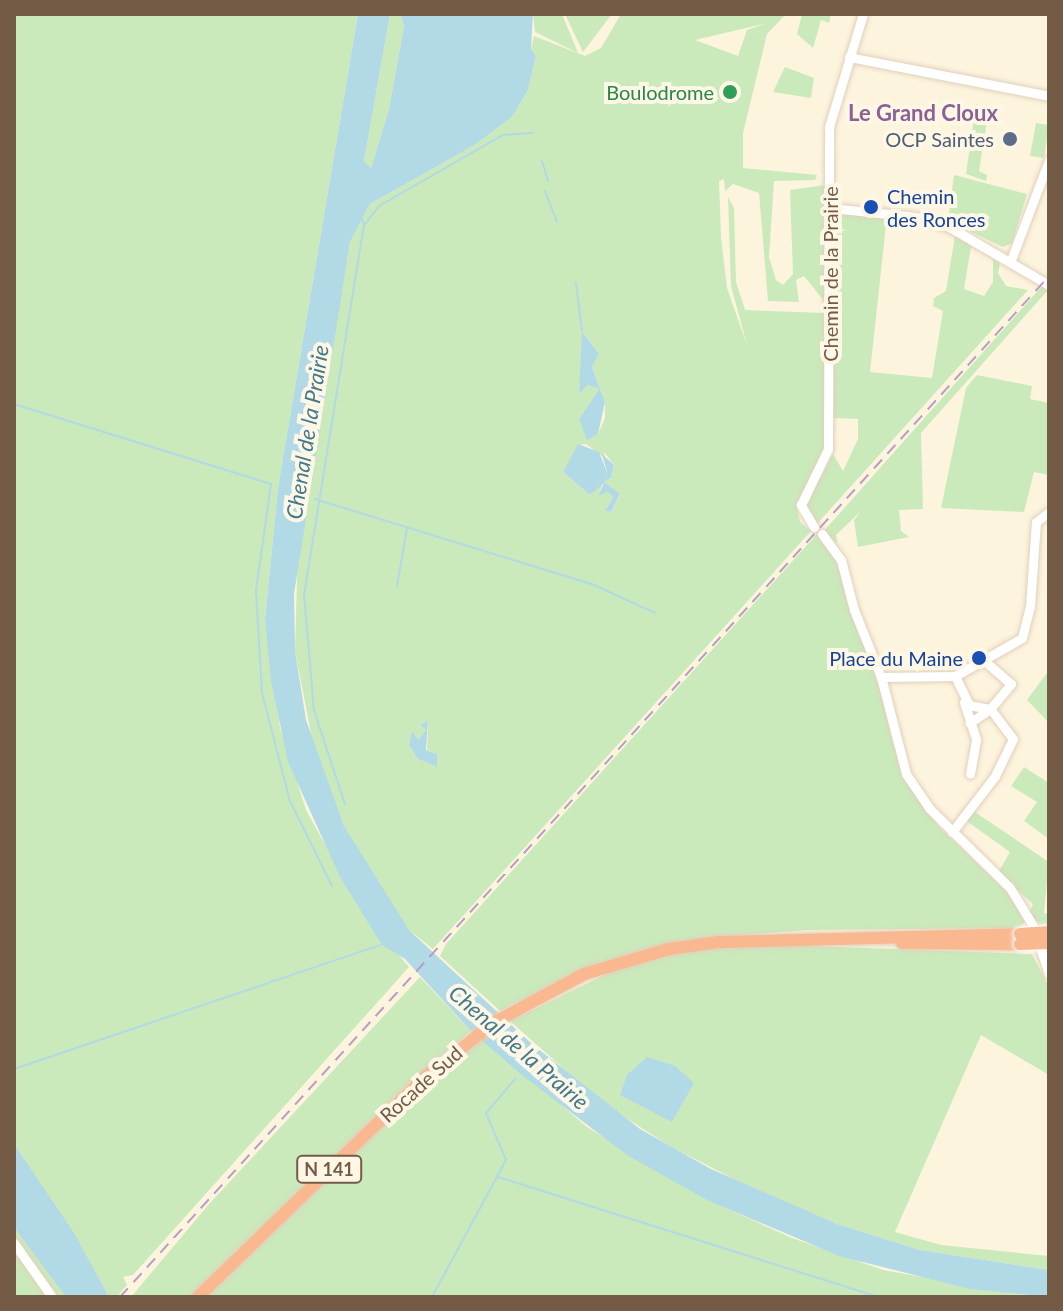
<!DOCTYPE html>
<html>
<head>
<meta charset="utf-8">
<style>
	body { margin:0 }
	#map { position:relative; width:1063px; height:1311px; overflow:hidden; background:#fdf4de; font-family:Lato,sans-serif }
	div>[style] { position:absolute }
	.green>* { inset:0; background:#caeabc }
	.water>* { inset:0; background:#b2d9e6 }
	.stream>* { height:2px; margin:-1px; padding:0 1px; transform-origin:1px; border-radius:1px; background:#b2d9e6 }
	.roads { filter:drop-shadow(0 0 2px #e1d0ba) drop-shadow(0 0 2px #e1d0ba) }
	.minor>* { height:9px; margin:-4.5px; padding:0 4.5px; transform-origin:4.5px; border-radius:4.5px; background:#fff }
	.highway>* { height:12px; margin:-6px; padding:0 6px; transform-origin:6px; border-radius:6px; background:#fab891 }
	.rail>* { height:2px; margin-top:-1px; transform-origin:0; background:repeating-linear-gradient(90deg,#b79dc5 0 12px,transparent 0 20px) }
	.bridges { filter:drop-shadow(0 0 2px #fff) drop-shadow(0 0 2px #fff) }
	.highway-bridge>* { height:12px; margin:-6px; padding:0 6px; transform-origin:6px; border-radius:6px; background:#fab891 }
	.dots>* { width:22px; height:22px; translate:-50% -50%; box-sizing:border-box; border:4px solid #fff7e5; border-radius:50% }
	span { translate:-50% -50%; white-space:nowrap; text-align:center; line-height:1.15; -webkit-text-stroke:8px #fff7e5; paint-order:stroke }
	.shield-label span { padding:2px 6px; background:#fff7e5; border:2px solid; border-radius:6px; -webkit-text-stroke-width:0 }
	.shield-label { font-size:18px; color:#735b46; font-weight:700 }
	.leisure-label { font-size:20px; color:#27864d }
	.right { translate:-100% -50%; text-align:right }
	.service-label { font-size:20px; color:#4e5e75 }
	.transit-label { font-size:20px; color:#164399 }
	.left { translate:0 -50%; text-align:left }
	.street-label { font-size:20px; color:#735b46 }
	.neighbourhood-label { font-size:22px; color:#8a6197; font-weight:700 }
	.water-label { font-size:22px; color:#42798f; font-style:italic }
	.frame { position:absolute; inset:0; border:16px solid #735b46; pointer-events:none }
</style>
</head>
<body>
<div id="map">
	<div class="green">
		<div style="clip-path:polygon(14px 14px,358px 14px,278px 488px,265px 619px,280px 728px,306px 810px,362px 911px,409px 967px,133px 1275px,123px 1277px,127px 1285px,117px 1297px,109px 1297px,14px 1144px)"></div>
		<div style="clip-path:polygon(390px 14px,400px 14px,404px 26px,389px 109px,371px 168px,364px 161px)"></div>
		<div style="clip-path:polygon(533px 14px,562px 14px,578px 53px,535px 32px)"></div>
		<div style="clip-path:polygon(565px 14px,612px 14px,583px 52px)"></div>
		<div style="clip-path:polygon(evenodd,621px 14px,786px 14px,767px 34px,743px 133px,743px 168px,817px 175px,815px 180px,774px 181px,769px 257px,776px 280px,783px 285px,793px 274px,790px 190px,825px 185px,824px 301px,804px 276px,796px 280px,799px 302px,768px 301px,759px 193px,733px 184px,725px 191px,724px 179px,719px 181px,721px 237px,727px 288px,747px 345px,731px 286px,728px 197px,734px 208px,736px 282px,745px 310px,826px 313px,825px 446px,796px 504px,800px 522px,811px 531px,433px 949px,409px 930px,381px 892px,344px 826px,315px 754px,295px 651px,298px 546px,350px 242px,370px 204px,473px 146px,512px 117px,528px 90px,536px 56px,531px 49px,534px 36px,585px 56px,601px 48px,621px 14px,767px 23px,747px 30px,738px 56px,695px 40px,767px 23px,621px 14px,583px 332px,599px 354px,592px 367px,605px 402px,605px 418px,598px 434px,588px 439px,579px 419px,599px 389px,588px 385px,579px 394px,583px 332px,621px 14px,586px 444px,602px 456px,609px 476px,604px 452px,614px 465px,611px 478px,604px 482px,620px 495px,611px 512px,605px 511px,613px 497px,608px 491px,598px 496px,603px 483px,590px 495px,563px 472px,578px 445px,586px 444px,621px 14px,428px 722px,427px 750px,437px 754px,437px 767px,418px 759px,409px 745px,412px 730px,418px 740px,426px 730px,420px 723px,428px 722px)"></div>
		<div style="clip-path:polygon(802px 14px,831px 14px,829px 23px,821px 20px,813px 48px,797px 34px)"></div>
		<div style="clip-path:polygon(785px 67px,814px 78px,811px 98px,773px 92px)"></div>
		<div style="clip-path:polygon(976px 104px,989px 109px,979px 171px,987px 175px,986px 181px,966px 174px)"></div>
		<div style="clip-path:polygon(1036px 123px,1049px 125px,1044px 158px,1030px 156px)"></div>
		<div style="clip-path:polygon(954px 175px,1027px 194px,1012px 243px,1003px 247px,948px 221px)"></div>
		<div style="clip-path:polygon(839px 211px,887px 216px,870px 372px,932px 378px,943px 311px,933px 306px,934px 298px,946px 291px,955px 236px,972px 241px,964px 289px,984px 296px,993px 282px,993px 259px,1000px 263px,998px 273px,1006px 286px,1028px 290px,816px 525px,807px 507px,809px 496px,833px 454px,843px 471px,858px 439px,858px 419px,833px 418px,834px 214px)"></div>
		<div style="clip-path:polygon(1042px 286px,1047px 291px,921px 433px,923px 509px,899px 510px,901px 531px,909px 537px,858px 547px,854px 520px,861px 511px,836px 535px,838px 544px,823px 532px)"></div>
		<div style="clip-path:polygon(977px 375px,1032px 386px,1030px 399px,1049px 403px,1049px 475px,1034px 472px,1024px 512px,941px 508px,966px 388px)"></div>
		<div style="clip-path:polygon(817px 534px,835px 554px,879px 687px,903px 778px,939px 827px,1010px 895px,1025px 922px,1019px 928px,808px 930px,704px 938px,590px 966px,500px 1011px,440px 956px,446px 944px)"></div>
		<div style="clip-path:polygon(1049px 670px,1049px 723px,1027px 700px)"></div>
		<div style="clip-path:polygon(1024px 767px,1049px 783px,1049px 839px,1024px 821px,1037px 802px,1011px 786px)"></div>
		<div style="clip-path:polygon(972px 810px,1049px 862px,1044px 913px,1049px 914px,1049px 927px,1034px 924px,1029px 914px,1033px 904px,998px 873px,1010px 852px,965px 820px)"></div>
		<div style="clip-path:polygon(756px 944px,1032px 954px,1049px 987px,1049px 1075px,981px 1035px,895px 1232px,941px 1245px,1049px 1256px,1049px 1270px,920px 1250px,837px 1224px,757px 1191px,668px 1145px,600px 1101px,510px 1021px,613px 971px,677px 953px)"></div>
		<div style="clip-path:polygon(420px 977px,471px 1031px,411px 1081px,190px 1297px,131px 1297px,210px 1203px)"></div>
		<div style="clip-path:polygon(484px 1039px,587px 1127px,708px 1200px,792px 1238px,883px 1270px,1034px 1297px,206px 1297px,421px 1088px)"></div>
		<div style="clip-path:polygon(14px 1227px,22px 1235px,66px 1297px,59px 1297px,14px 1239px)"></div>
		<div style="clip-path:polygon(14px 1249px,47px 1297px,14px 1297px)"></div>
	</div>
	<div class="water">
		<div style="clip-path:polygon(358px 14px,390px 14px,364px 161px,371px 168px,389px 109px,404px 26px,400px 14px,533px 14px,531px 49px,536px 56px,528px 90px,512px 117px,473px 146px,370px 204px,350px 242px,294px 594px,295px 651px,306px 720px,344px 826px,409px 930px,532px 1044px,640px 1129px,711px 1169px,837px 1224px,920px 1250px,1049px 1270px,1049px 1297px,970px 1289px,839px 1256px,707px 1200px,627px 1155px,523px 1076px,471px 1031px,405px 959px,382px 945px,340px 877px,288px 762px,271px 681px,265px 619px,278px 488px)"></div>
		<div style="clip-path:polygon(582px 331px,599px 354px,592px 367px,605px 402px,598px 434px,587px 440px,579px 419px,599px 389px,588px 385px,579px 394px)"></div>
		<div style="clip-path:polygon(578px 444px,599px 452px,608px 475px,602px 454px,614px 465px,611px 478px,604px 482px,620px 494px,611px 512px,605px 511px,613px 497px,608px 492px,598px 496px,604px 483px,590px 495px,563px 472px)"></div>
		<div style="clip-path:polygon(428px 721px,426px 750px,437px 754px,437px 767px,418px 759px,409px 745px,412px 730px,418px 740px,426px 730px,420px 724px)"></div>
		<div style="clip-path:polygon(647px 1057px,675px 1066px,694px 1083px,672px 1122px,620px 1095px,627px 1075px)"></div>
		<div style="clip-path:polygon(14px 1144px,74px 1233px,109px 1297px,66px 1297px,14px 1227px)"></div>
	</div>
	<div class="stream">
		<div style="left:542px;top:161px;width:21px;rotate:73deg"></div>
		<div style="left:545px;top:191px;width:33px;rotate:69deg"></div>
		<div style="left:365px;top:224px;width:23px;rotate:-52deg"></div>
		<div style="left:379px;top:206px;width:143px;rotate:-29.8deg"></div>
		<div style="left:503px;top:135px;width:30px;rotate:-4deg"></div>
		<div style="left:576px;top:283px;width:48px;rotate:82.9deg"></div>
		<div style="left:14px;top:404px;width:269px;rotate:17.3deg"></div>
		<div style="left:271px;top:484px;width:108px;rotate:98deg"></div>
		<div style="left:256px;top:591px;width:102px;rotate:86.6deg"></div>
		<div style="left:262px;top:693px;width:112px;rotate:75.5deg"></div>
		<div style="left:290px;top:801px;width:95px;rotate:63.7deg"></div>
		<div style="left:315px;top:499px;width:290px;rotate:17.1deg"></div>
		<div style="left:592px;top:584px;width:69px;rotate:24.7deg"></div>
		<div style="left:397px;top:586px;width:59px;rotate:-80.2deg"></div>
		<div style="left:345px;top:804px;width:98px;rotate:-108.4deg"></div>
		<div style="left:314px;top:711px;width:116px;rotate:-94.9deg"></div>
		<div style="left:304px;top:595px;width:374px;rotate:-80.8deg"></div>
		<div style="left:364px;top:226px;width:13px;rotate:-103deg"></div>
		<div style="left:14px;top:1069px;width:387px;rotate:-18.7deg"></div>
		<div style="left:498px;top:1177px;width:398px;rotate:17.5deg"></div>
		<div style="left:432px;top:1297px;width:156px;rotate:-61.6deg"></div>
		<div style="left:506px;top:1160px;width:51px;rotate:-113.1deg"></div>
		<div style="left:486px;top:1113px;width:46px;rotate:-49.4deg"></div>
	</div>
	<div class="roads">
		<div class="minor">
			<div style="left:849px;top:57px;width:204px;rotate:11deg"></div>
			<div style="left:831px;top:208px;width:85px;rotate:6deg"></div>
			<div style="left:916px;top:217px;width:37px;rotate:17deg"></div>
			<div style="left:951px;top:228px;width:113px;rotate:30.2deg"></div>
			<div style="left:1011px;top:260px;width:107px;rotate:-69.2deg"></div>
			<div style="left:814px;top:527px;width:26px;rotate:-121deg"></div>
			<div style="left:801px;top:505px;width:62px;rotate:-64.3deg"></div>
			<div style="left:828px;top:449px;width:322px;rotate:-89.8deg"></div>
			<div style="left:829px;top:127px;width:118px;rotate:-73.3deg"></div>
			<div style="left:822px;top:534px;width:32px;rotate:54deg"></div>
			<div style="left:841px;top:560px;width:52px;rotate:75.4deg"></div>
			<div style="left:854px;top:610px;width:72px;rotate:68.1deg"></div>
			<div style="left:881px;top:677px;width:100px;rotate:75.5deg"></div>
			<div style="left:906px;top:774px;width:42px;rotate:55.6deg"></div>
			<div style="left:930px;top:809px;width:112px;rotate:44.6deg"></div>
			<div style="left:1010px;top:888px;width:42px;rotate:58.6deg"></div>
			<div style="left:1032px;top:924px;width:53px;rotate:71.2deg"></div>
			<div style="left:955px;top:676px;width:32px;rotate:64deg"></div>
			<div style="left:969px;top:705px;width:21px;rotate:11deg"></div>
			<div style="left:990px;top:709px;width:33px;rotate:-50deg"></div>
			<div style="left:1011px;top:684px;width:37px;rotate:-139deg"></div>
			<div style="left:881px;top:677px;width:74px;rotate:-0.8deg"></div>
			<div style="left:955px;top:676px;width:77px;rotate:-29.6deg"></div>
			<div style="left:1022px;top:638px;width:32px;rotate:-76deg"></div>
			<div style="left:1030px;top:607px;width:85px;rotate:-86deg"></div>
			<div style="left:1036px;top:522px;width:16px;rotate:-38deg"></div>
			<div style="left:964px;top:702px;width:40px;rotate:72deg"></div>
			<div style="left:976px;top:740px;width:34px;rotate:100deg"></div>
			<div style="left:952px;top:832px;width:71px;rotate:-52.5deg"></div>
			<div style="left:995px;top:776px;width:41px;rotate:-64.1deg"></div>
			<div style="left:1013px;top:739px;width:38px;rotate:-127deg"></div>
			<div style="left:990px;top:709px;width:25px;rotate:146deg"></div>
			<div style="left:14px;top:1243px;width:66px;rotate:54.9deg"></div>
		</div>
		<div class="highway">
			<div style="left:902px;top:943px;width:118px;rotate:0.5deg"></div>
			<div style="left:198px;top:1297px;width:316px;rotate:-44.1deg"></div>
			<div style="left:425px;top:1077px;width:89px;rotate:-38.2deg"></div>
			<div style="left:495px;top:1022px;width:101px;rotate:-28.3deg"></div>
			<div style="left:584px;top:974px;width:89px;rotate:-16.4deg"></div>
			<div style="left:669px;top:949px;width:50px;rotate:-8deg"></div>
			<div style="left:719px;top:942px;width:301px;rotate:-1.5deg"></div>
		</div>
	</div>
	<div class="rail">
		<div style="left:120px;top:1297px;width:1380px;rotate:-47.7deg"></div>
	</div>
	<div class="bridges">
		<div class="highway-bridge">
			<div style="left:1020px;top:934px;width:29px;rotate:-4deg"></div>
			<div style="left:1020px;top:944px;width:29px;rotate:-2deg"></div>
		</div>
	</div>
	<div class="dots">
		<div style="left:730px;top:92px;background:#2e9e5b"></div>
		<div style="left:1010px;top:139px;background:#5c6f8a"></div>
		<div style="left:871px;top:207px;background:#1a4fb4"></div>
		<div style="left:979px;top:658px;background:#1a4fb4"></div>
	</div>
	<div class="shield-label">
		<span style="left:329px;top:1169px">N 141</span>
	</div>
	<div class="leisure-label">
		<span class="right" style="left:714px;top:92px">Boulodrome</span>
	</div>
	<div class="service-label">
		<span class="right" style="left:994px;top:139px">OCP Saintes</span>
	</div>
	<div class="transit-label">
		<span class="left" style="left:887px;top:208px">Chemin<br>des Ronces</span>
		<span class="right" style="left:963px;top:658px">Place du Maine</span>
	</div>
	<div class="street-label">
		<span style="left:830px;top:274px;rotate:-90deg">Chemin de la Prairie</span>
		<span style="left:421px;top:1084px;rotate:-42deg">Rocade Sud</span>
	</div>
	<div class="neighbourhood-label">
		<span style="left:923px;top:113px">Le Grand Cloux</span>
	</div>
	<div class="water-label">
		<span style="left:307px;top:432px;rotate:-81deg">Chenal de la Prairie</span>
		<span style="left:519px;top:1047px;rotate:41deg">Chenal de la Prairie</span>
	</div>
	<div class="frame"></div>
</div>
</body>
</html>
